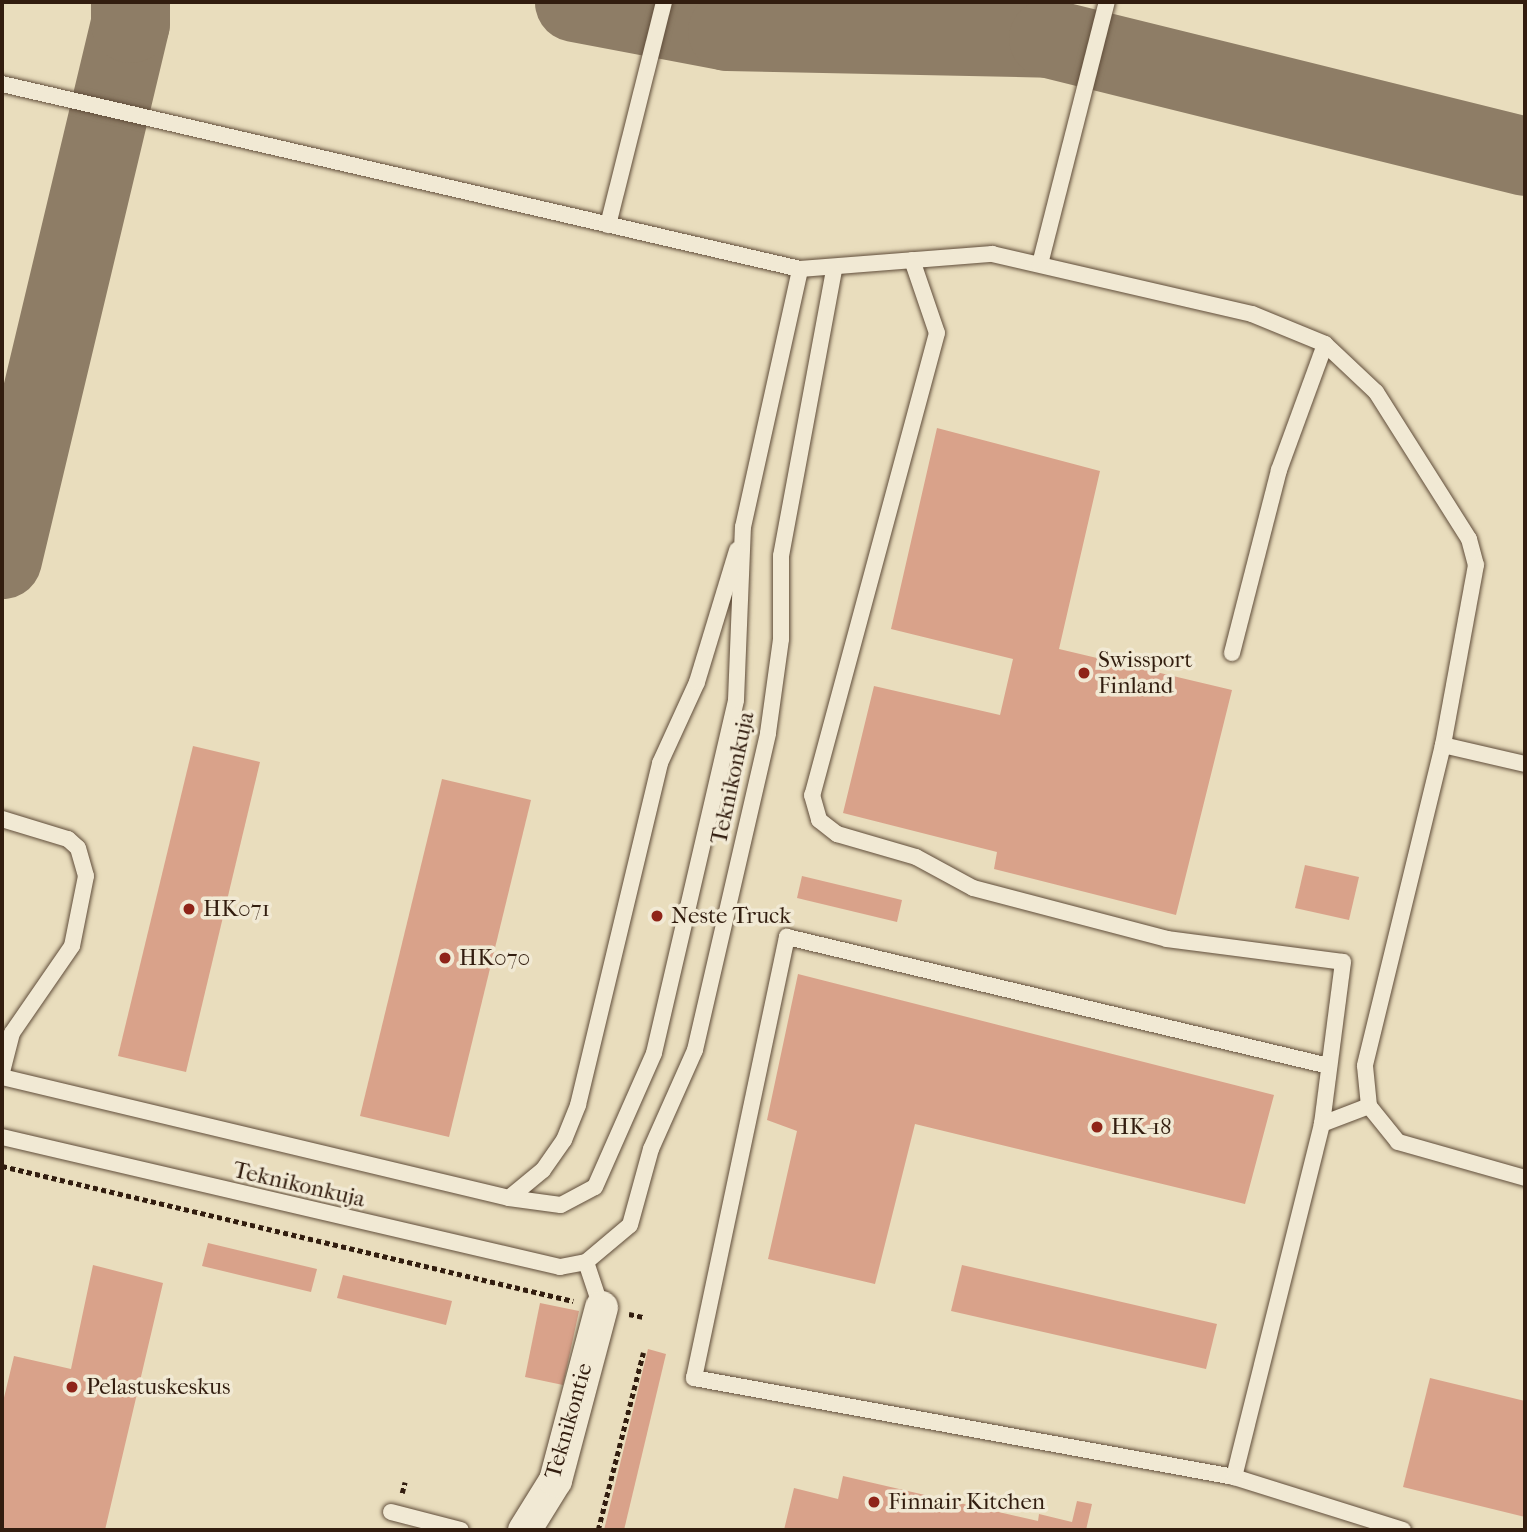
<!DOCTYPE html>
<html>
<head>
<meta charset="utf-8">
<style>
	body { margin:0 }
	#map { position:relative; width:1527px; height:1532px; overflow:hidden; background:#e9ddbd; font-family:"IM FELL French Canon",serif }
	div>[style] { position:absolute }
	.taxiway>* { height:79px; margin:-39.5px; padding:0 39.5px; transform-origin:39.5px; border-radius:39.5px; background:#8e7d66 }
	.building>* { inset:0; background:#d9a28a }
	.path>* { height:4.5px; margin-top:-2.25px; transform-origin:0; background:repeating-linear-gradient(90deg,#321d0f 0 5px,transparent 0 8.5px) }
	.roads { filter:drop-shadow(0 0 2px #604d3a) drop-shadow(0 0 2px #604d3a) }
	.lane>* { height:16px; margin:-8px; padding:0 8px; transform-origin:8px; border-radius:8px; background:#f1e9d4 }
	.street>* { height:33px; margin:-16.5px; padding:0 16.5px; transform-origin:16.5px; border-radius:16.5px; background:#f1e9d4 }
	.dots>* { width:19px; height:19px; translate:-50% -50%; box-sizing:border-box; border:4px solid #f1e9d4; border-radius:50% }
	span { translate:-50% -50%; white-space:nowrap; text-align:center; line-height:1.15; -webkit-text-stroke:7px #f1e9d4; paint-order:stroke }
	.poi-label { font-size:23px; color:#321d0f }
	.left { translate:0 -50%; text-align:left }
	.street-label { font-size:23px; color:#321d0f }
	.frame { position:absolute; inset:0; border:4px solid #321d0f; pointer-events:none }
</style>
</head>
<body>
<div id="map">
	<div class="taxiway">
		<div style="left:574px;top:2px;width:156px;rotate:10.7deg"></div>
		<div style="left:727px;top:31px;width:321px;rotate:1.2deg"></div>
		<div style="left:1048px;top:38px;width:491px;rotate:13.9deg"></div>
		<div style="left:2px;top:559px;width:551px;rotate:-76.57deg"></div>
		<div style="left:130px;top:23px;width:21px;rotate:-90deg"></div>
	</div>
	<div class="building">
		<div style="clip-path:polygon(937px 428px,1100px 471px,1059px 649px,1232px 690px,1176px 915px,994px 869px,997px 852px,843px 813px,874px 686px,1000px 715px,1013px 659px,891px 629px)"></div>
		<div style="clip-path:polygon(193px 746px,260px 762px,186px 1072px,118px 1056px)"></div>
		<div style="clip-path:polygon(442px 779px,531px 800px,449px 1137px,360px 1116px)"></div>
		<div style="clip-path:polygon(1305px 865px,1359px 877px,1349px 920px,1295px 908px)"></div>
		<div style="clip-path:polygon(802px 876px,902px 900px,897px 922px,797px 898px)"></div>
		<div style="clip-path:polygon(798px 974px,1274px 1095px,1245px 1204px,915px 1124px,875px 1284px,768px 1259px,797px 1131px,767px 1120px)"></div>
		<div style="clip-path:polygon(208px 1243px,317px 1269px,311px 1292px,202px 1266px)"></div>
		<div style="clip-path:polygon(93px 1265px,163px 1283px,105px 1530px,2px 1530px,2px 1406px,14px 1356px,71px 1369px)"></div>
		<div style="clip-path:polygon(962px 1265px,1217px 1324px,1206px 1369px,951px 1311px)"></div>
		<div style="clip-path:polygon(343px 1275px,452px 1301px,446px 1325px,337px 1298px)"></div>
		<div style="clip-path:polygon(540px 1303px,579px 1311px,563px 1385px,525px 1377px)"></div>
		<div style="clip-path:polygon(648px 1349px,666px 1354px,624px 1530px,604px 1530px)"></div>
		<div style="clip-path:polygon(1430px 1378px,1525px 1401px,1525px 1517px,1403px 1487px)"></div>
		<div style="clip-path:polygon(843px 1476px,1038px 1521px,1039px 1514px,1072px 1522px,1077px 1501px,1092px 1504px,1086px 1530px,784px 1530px,794px 1488px,838px 1499px)"></div>
	</div>
	<div class="path">
		<div style="left:2px;top:1166px;width:587px;rotate:13.3deg"></div>
		<div style="left:629px;top:1314px;width:14px;rotate:12deg"></div>
		<div style="left:402px;top:1493px;width:11px;rotate:-75deg"></div>
		<div style="left:598px;top:1530px;width:183px;rotate:-75.7deg"></div>
	</div>
	<div class="roads">
		<div class="lane">
			<div style="left:2px;top:84px;width:819px;rotate:13.05deg"></div>
			<div style="left:800px;top:269px;width:193px;rotate:-4.5deg"></div>
			<div style="left:992px;top:254px;width:267px;rotate:13deg"></div>
			<div style="left:1252px;top:314px;width:79px;rotate:22.3deg"></div>
			<div style="left:1325px;top:344px;width:70px;rotate:43.3deg"></div>
			<div style="left:1376px;top:392px;width:174px;rotate:57.7deg"></div>
			<div style="left:1469px;top:539px;width:27px;rotate:75deg"></div>
			<div style="left:1476px;top:565px;width:183px;rotate:100.4deg"></div>
			<div style="left:1443px;top:745px;width:330px;rotate:103.7deg"></div>
			<div style="left:1365px;top:1066px;width:40px;rotate:84.3deg"></div>
			<div style="left:1369px;top:1106px;width:46px;rotate:51.1deg"></div>
			<div style="left:1398px;top:1142px;width:132px;rotate:15.8deg"></div>
			<div style="left:608px;top:225px;width:230px;rotate:-75.9deg"></div>
			<div style="left:912px;top:260px;width:77px;rotate:71.1deg"></div>
			<div style="left:937px;top:333px;width:479px;rotate:105.1deg"></div>
			<div style="left:812px;top:795px;width:26px;rotate:74deg"></div>
			<div style="left:819px;top:820px;width:23px;rotate:38deg"></div>
			<div style="left:837px;top:834px;width:82px;rotate:16.2deg"></div>
			<div style="left:916px;top:857px;width:65px;rotate:28.5deg"></div>
			<div style="left:973px;top:888px;width:201px;rotate:14.7deg"></div>
			<div style="left:1167px;top:939px;width:177px;rotate:7.4deg"></div>
			<div style="left:1343px;top:962px;width:163px;rotate:97.4deg"></div>
			<div style="left:1322px;top:1124px;width:364px;rotate:104deg"></div>
			<div style="left:1234px;top:1477px;width:549px;rotate:-169.61deg"></div>
			<div style="left:694px;top:1378px;width:451px;rotate:-78.1deg"></div>
			<div style="left:787px;top:937px;width:557px;rotate:13.39deg"></div>
			<div style="left:1040px;top:264px;width:270px;rotate:-75.7deg"></div>
			<div style="left:1232px;top:653px;width:189px;rotate:-75.6deg"></div>
			<div style="left:1279px;top:470px;width:134px;rotate:-69.9deg"></div>
			<div style="left:1443px;top:745px;width:84px;rotate:13deg"></div>
			<div style="left:2px;top:819px;width:69px;rotate:16.9deg"></div>
			<div style="left:68px;top:839px;width:13px;rotate:42deg"></div>
			<div style="left:78px;top:848px;width:29px;rotate:74deg"></div>
			<div style="left:86px;top:876px;width:71px;rotate:101.3deg"></div>
			<div style="left:72px;top:946px;width:106px;rotate:124.6deg"></div>
			<div style="left:12px;top:1033px;width:40px;rotate:104.4deg"></div>
			<div style="left:2px;top:1077px;width:521px;rotate:13.42deg"></div>
			<div style="left:509px;top:1198px;width:52px;rotate:7.7deg"></div>
			<div style="left:561px;top:1205px;width:38px;rotate:-28deg"></div>
			<div style="left:595px;top:1187px;width:146px;rotate:-66.2deg"></div>
			<div style="left:654px;top:1053px;width:362px;rotate:-76.9deg"></div>
			<div style="left:736px;top:700px;width:173px;rotate:-87.7deg"></div>
			<div style="left:743px;top:527px;width:264px;rotate:-77.5deg"></div>
			<div style="left:1322px;top:1124px;width:50px;rotate:-21deg"></div>
			<div style="left:2px;top:1137px;width:573px;rotate:13.11deg"></div>
			<div style="left:560px;top:1267px;width:26px;rotate:-11deg"></div>
			<div style="left:586px;top:1262px;width:57px;rotate:-40.1deg"></div>
			<div style="left:630px;top:1225px;width:79px;rotate:-74.6deg"></div>
			<div style="left:651px;top:1149px;width:108px;rotate:-66deg"></div>
			<div style="left:695px;top:1050px;width:325px;rotate:-77deg"></div>
			<div style="left:768px;top:733px;width:95px;rotate:-82.1deg"></div>
			<div style="left:781px;top:639px;width:83px;rotate:-90deg"></div>
			<div style="left:781px;top:556px;width:290px;rotate:-79.5deg"></div>
			<div style="left:509px;top:1198px;width:44px;rotate:-39.5deg"></div>
			<div style="left:543px;top:1170px;width:37px;rotate:-55deg"></div>
			<div style="left:564px;top:1140px;width:38px;rotate:-68deg"></div>
			<div style="left:578px;top:1105px;width:352px;rotate:-76.5deg"></div>
			<div style="left:660px;top:763px;width:89px;rotate:-65.4deg"></div>
			<div style="left:697px;top:682px;width:138px;rotate:-73.1deg"></div>
			<div style="left:586px;top:1262px;width:47px;rotate:71.6deg"></div>
			<div style="left:1234px;top:1477px;width:177px;rotate:17.4deg"></div>
			<div style="left:391px;top:1512px;width:72px;rotate:14.4deg"></div>
		</div>
		<div class="street">
			<div style="left:524px;top:1530px;width:59px;rotate:-58.2deg"></div>
			<div style="left:555px;top:1480px;width:179px;rotate:-75.1deg"></div>
		</div>
	</div>
	<div class="dots">
		<div style="left:1084px;top:673px;background:#8f2418"></div>
		<div style="left:189px;top:909px;background:#8f2418"></div>
		<div style="left:657px;top:916px;background:#8f2418"></div>
		<div style="left:445px;top:958px;background:#8f2418"></div>
		<div style="left:1097px;top:1127px;background:#8f2418"></div>
		<div style="left:72px;top:1387px;background:#8f2418"></div>
		<div style="left:874px;top:1502px;background:#8f2418"></div>
	</div>
	<div class="poi-label">
		<span class="left" style="left:1098px;top:673px">Swissport<br>Finland</span>
		<span class="left" style="left:203px;top:909px">HK071</span>
		<span class="left" style="left:671px;top:916px">Neste Truck</span>
		<span class="left" style="left:459px;top:958px">HK070</span>
		<span class="left" style="left:1111px;top:1127px">HK-18</span>
		<span class="left" style="left:86px;top:1387px">Pelastuskeskus</span>
		<span class="left" style="left:888px;top:1502px">Finnair Kitchen</span>
	</div>
	<div class="street-label">
		<span style="left:733px;top:778px;rotate:-78deg">Teknikonkuja</span>
		<span style="left:299px;top:1185px;rotate:13deg">Teknikonkuja</span>
		<span style="left:569px;top:1421px;rotate:-74deg">Teknikontie</span>
	</div>
	<div class="frame"></div>
</div>
</body>
</html>
